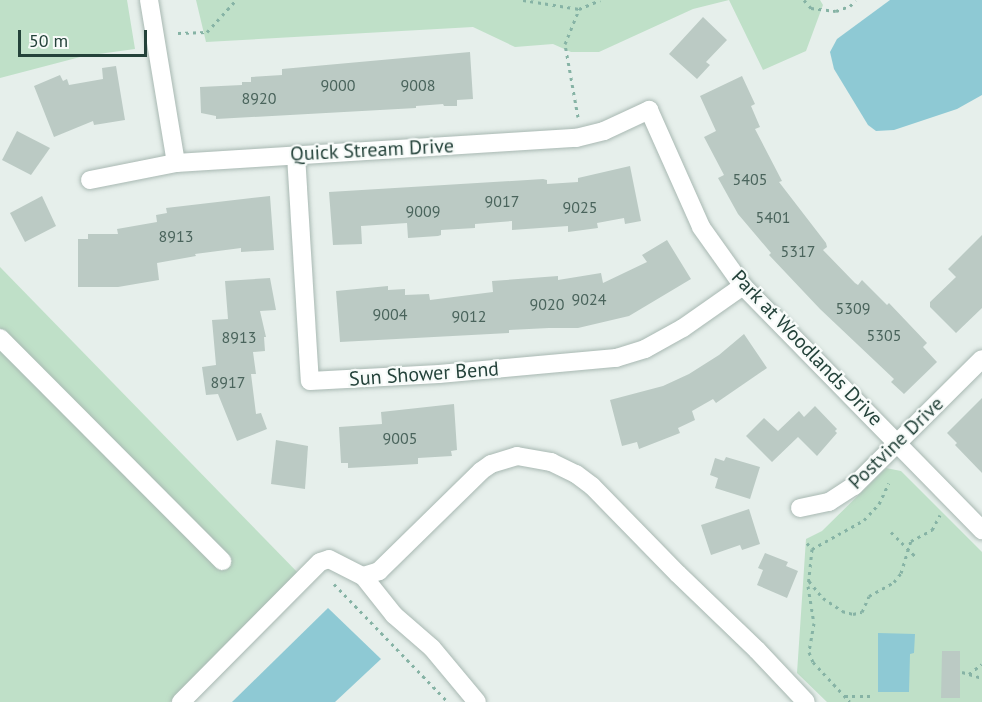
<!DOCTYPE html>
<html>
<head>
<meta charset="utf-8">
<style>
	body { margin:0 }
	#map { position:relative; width:982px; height:702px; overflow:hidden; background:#e6efeb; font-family:"PT Sans",sans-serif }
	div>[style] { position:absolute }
	.green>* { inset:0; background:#bfe0c8 }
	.water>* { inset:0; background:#8ec9d4 }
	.building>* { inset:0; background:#bbcac4 }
	.path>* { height:3px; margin-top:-1.5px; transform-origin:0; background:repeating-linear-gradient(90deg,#86b3a5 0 3px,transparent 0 7.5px) }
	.roads { filter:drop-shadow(0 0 2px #a8b8b2) drop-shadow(0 0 2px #a8b8b2) }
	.minor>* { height:18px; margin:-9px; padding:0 9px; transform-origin:9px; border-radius:9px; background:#fff }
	span { translate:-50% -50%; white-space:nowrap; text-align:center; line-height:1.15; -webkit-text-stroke:4.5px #f7fbf9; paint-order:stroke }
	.number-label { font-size:16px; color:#4a645c }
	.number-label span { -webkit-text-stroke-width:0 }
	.street-label { font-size:20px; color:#24423a }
	.scale { position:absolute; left:18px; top:30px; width:129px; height:27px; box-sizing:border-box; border:3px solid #24423a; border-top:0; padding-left:8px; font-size:18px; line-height:21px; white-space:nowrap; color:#24423a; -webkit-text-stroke:4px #f7fbf9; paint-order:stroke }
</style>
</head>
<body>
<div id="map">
	<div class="green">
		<div style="clip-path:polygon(0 0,127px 0,135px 49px,84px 56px,0 78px)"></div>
		<div style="clip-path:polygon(196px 0,820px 0,823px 5px,806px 51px,763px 70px,729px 0,693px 9px,599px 52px,571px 52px,553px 44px,515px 47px,473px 27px,206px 42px)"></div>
		<div style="clip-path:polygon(0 267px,302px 577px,170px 702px,0 702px)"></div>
		<div style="clip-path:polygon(886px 468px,901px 471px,982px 552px,982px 702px,827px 702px,797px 673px,806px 539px,822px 531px)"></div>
	</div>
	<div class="water">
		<div style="clip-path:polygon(890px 0,982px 0,982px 95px,957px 109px,894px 130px,876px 131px,868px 125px,834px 69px,830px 52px,837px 39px)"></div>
		<div style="clip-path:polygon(328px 608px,381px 659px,335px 702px,232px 702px)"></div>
		<div style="clip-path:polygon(878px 633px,915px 634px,914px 653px,910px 654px,909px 692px,878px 692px)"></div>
	</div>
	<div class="building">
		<div style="clip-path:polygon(703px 17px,727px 40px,706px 62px,710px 65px,697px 79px,669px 54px)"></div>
		<div style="clip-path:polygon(470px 52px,473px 99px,457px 100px,457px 106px,444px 106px,443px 104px,416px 106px,416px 108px,216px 119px,216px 116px,201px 113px,200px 87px,242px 85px,242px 82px,251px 82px,251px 77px,282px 75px,282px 69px)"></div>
		<div style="clip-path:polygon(116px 66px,125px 120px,94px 125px,93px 121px,54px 137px,34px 86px,60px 75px,63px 81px,67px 79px,69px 85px,103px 79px,102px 68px)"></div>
		<div style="clip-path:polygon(742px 76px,755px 104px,751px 106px,760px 127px,755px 129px,782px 181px,779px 182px,826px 243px,827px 247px,823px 250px,855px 283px,858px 285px,862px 280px,887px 305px,889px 303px,927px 343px,923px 347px,937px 362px,904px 394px,891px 382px,894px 379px,820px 309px,769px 255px,771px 253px,738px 214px,718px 178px,724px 175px,704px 137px,716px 131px,700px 96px)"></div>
		<div style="clip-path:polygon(17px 131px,50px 148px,31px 175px,2px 160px)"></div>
		<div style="clip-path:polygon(630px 166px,641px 221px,625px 224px,624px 218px,597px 223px,598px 228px,568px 232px,568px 226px,512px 230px,512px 221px,475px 224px,475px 228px,441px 230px,441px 235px,438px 236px,408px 238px,407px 223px,361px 226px,362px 244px,333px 245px,329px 192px,543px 179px,547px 180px,547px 184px,578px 182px,578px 178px)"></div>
		<div style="clip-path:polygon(42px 196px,56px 226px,25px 242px,10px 213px)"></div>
		<div style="clip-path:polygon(270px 196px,274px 250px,241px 252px,241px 248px,195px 254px,196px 256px,157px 263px,159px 280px,118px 287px,78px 287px,78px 239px,88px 239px,88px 234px,118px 234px,117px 229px,157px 222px,156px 215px,167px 213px,166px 208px)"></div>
		<div style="clip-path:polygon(982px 235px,982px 308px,956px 333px,930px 307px,930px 302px,956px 277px,948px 269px)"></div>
		<div style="clip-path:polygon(667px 240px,691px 279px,629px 316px,578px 328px,549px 328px,509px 330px,509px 333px,340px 342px,336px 291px,388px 286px,388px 290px,405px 289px,405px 295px,429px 294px,430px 300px,493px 292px,492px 281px,558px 276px,558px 280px,601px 273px,603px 283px,647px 262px,642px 255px)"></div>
		<div style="clip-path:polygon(270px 278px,276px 310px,260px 311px,266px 337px,264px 337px,265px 351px,253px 352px,256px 374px,251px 374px,256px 414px,261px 413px,267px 429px,237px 441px,218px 394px,206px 395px,202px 367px,216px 365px,212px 320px,228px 319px,225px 281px)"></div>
		<div style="clip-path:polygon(744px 334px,767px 368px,716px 403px,713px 399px,692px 411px,695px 420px,678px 428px,680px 433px,639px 449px,637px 442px,622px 446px,610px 400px,663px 386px,689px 374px,719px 355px)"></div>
		<div style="clip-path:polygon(982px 398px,982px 473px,955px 445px,957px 443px,947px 433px)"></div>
		<div style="clip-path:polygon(454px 404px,457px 450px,451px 451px,452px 456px,418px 458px,418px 464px,385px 466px,348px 468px,348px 463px,341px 463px,339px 427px,382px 424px,381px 412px)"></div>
		<div style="clip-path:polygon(815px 406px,837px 429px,835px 431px,837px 433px,817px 456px,798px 437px,772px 462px,746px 436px,764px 418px,778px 431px,799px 411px,804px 417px)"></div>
		<div style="clip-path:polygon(276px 440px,308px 446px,305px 489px,271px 484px)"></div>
		<div style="clip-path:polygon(726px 457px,760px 467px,750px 499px,715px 488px,718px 478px,710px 475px,715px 458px,724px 461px)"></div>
		<div style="clip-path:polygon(749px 509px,760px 544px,742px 550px,740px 545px,711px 555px,701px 525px)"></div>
		<div style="clip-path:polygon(765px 553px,788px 562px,786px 566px,798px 571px,787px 598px,757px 585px,763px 570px,758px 568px)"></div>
		<div style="clip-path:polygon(942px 651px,960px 651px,960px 698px,941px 698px)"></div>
	</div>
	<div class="path">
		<div style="left:523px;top:0;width:57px;rotate:9.1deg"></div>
		<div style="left:804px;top:0;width:11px;rotate:49deg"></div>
		<div style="left:811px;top:8px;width:25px;rotate:7deg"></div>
		<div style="left:836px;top:11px;width:15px;rotate:-20deg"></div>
		<div style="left:850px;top:6px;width:8px;rotate:-45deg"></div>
		<div style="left:178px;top:33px;width:29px;rotate:-2deg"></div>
		<div style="left:207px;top:32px;width:43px;rotate:-47.8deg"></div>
		<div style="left:578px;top:117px;width:74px;rotate:-100.1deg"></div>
		<div style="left:565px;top:44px;width:38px;rotate:-68deg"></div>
		<div style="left:579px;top:9px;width:23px;rotate:-23deg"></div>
		<div style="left:891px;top:532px;width:34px;rotate:45deg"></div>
		<div style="left:807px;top:543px;width:8px;rotate:50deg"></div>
		<div style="left:812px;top:549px;width:37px;rotate:96deg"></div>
		<div style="left:808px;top:586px;width:37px;rotate:81deg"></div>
		<div style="left:814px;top:623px;width:29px;rotate:100deg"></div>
		<div style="left:809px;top:652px;width:11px;rotate:68deg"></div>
		<div style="left:813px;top:662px;width:54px;rotate:47.2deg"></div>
		<div style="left:812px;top:549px;width:60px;rotate:-29.1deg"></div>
		<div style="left:864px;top:520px;width:22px;rotate:-47deg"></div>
		<div style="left:879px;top:504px;width:23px;rotate:-65deg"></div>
		<div style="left:809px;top:581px;width:22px;rotate:51deg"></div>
		<div style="left:823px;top:598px;width:23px;rotate:34deg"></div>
		<div style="left:842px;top:611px;width:11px;rotate:15deg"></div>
		<div style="left:853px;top:614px;width:9px;rotate:-13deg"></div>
		<div style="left:862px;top:612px;width:17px;rotate:-66deg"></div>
		<div style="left:869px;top:596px;width:29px;rotate:-29deg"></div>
		<div style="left:894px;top:582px;width:11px;rotate:-52deg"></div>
		<div style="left:901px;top:573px;width:34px;rotate:-73deg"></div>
		<div style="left:911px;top:541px;width:24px;rotate:-28deg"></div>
		<div style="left:932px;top:530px;width:17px;rotate:-62deg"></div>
		<div style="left:334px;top:584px;width:164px;rotate:46deg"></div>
		<div style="left:962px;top:672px;width:7px;rotate:16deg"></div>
		<div style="left:969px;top:674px;width:16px;rotate:-38deg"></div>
		<div style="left:969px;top:674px;width:14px;rotate:17deg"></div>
		<div style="left:845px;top:696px;width:25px"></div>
	</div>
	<div class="roads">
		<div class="minor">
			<div style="left:149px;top:0;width:165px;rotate:80.6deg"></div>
			<div style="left:296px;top:155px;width:226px;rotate:86.5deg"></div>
			<div style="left:310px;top:381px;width:129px;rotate:-3.1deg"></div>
			<div style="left:439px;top:374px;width:178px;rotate:-5.2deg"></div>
			<div style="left:616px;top:358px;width:30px;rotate:-17deg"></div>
			<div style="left:645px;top:349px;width:43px;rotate:-28.9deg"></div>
			<div style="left:683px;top:328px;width:73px;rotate:-35deg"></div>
			<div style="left:90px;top:180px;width:88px;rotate:-11.2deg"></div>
			<div style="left:176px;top:163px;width:401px;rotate:-3.6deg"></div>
			<div style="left:576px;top:138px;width:29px;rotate:-14deg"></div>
			<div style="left:604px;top:131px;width:50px;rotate:-25deg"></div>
			<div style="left:649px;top:110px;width:128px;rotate:66deg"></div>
			<div style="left:701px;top:227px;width:72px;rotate:54.6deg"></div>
			<div style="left:743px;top:286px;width:342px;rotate:45.6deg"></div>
			<div style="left:0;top:338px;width:315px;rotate:45.1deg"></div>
			<div style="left:800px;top:508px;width:30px;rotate:-12deg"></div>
			<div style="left:829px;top:502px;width:30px;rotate:-33deg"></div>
			<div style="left:854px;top:486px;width:180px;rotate:-44.8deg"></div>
			<div style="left:363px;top:576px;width:50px;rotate:51.5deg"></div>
			<div style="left:394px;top:615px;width:50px;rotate:41deg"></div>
			<div style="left:432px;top:648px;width:70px;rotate:50.2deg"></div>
			<div style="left:181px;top:702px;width:197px;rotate:-45.2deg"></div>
			<div style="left:320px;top:562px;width:9px;rotate:-18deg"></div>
			<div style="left:329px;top:559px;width:38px;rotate:27deg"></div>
			<div style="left:363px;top:576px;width:17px;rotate:-17deg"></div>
			<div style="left:379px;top:571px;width:143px;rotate:-44.4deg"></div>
			<div style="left:481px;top:471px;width:12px;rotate:-35deg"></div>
			<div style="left:491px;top:464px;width:27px;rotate:-17deg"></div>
			<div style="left:517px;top:456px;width:35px;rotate:10deg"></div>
			<div style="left:551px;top:462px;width:28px;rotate:26deg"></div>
			<div style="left:576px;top:474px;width:20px;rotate:37deg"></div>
			<div style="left:592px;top:486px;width:123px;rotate:45.7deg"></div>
			<div style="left:678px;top:574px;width:110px;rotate:43.9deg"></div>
			<div style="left:757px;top:650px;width:71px;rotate:46.7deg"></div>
		</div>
	</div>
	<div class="number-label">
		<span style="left:338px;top:85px">9000</span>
		<span style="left:418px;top:85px">9008</span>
		<span style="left:259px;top:98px">8920</span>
		<span style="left:750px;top:179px">5405</span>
		<span style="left:502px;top:201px">9017</span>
		<span style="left:580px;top:207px">9025</span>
		<span style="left:423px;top:211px">9009</span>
		<span style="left:773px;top:217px">5401</span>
		<span style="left:176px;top:236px">8913</span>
		<span style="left:798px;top:251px">5317</span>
		<span style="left:589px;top:299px">9024</span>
		<span style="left:547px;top:304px">9020</span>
		<span style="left:853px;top:308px">5309</span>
		<span style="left:390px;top:314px">9004</span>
		<span style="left:469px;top:316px">9012</span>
		<span style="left:884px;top:335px">5305</span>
		<span style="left:239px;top:337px">8913</span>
		<span style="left:228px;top:382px">8917</span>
		<span style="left:400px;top:438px">9005</span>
	</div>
	<div class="street-label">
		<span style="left:372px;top:150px;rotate:-3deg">Quick Stream Drive</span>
		<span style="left:807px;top:348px;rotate:46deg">Park at Woodlands Drive</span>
		<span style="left:424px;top:374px;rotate:-4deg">Sun Shower Bend</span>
		<span style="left:896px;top:443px;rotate:-44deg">Postvine Drive</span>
	</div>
	<div class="scale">50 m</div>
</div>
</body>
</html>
